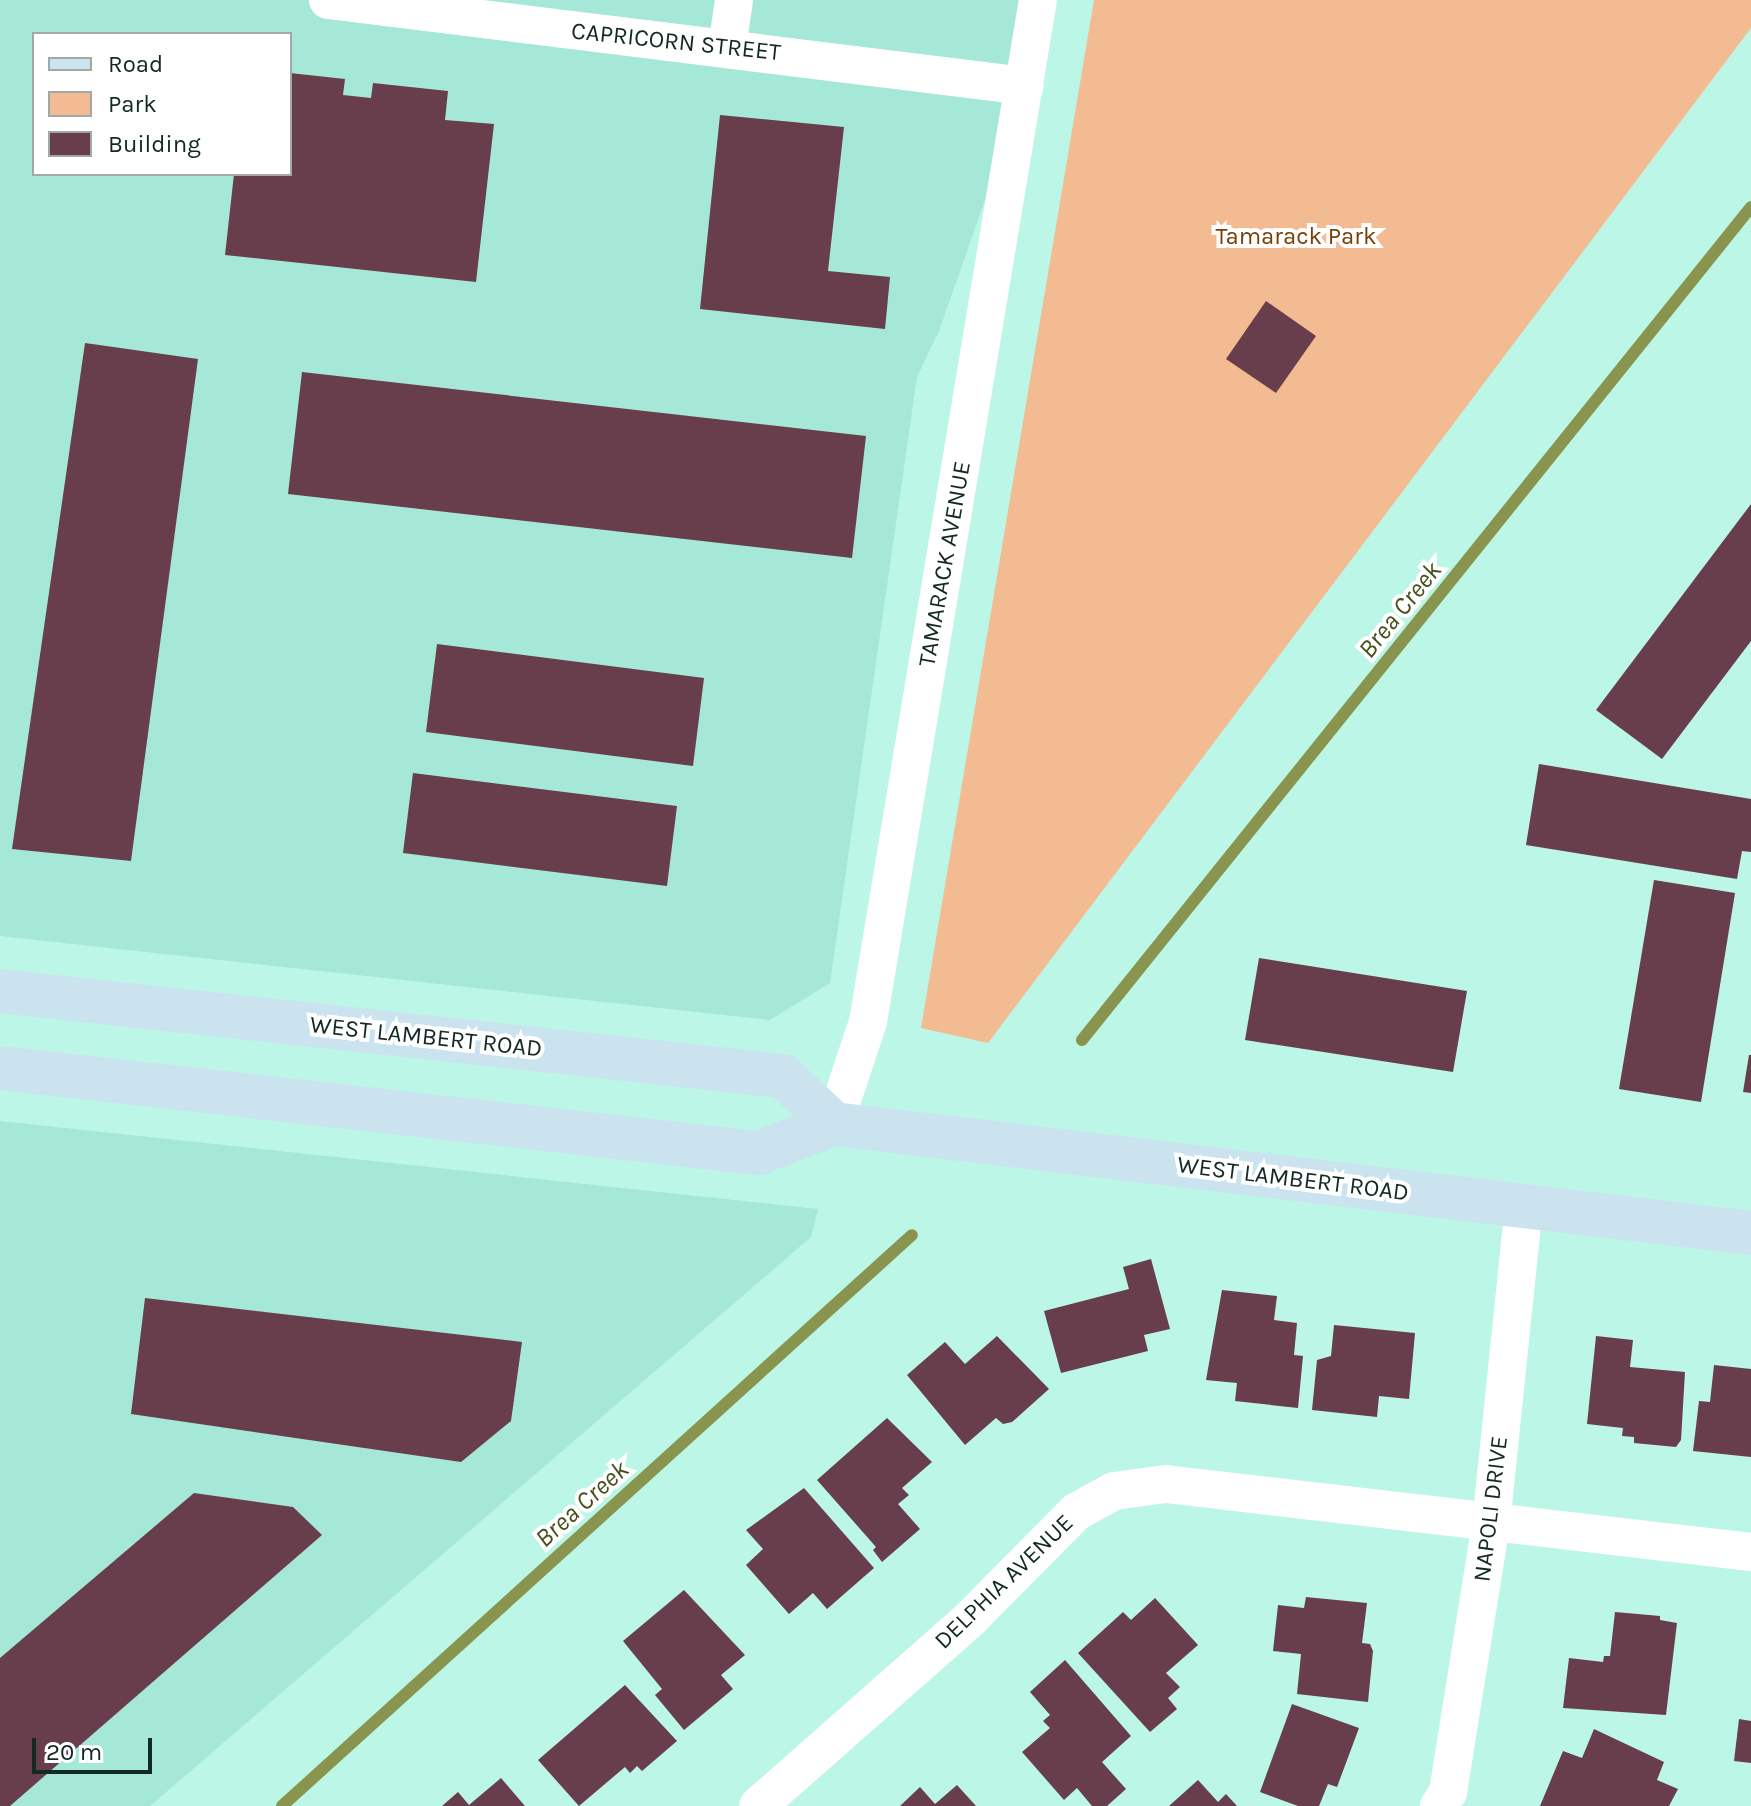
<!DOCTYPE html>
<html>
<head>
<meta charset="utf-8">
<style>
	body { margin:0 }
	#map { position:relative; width:1751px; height:1806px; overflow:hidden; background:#bbf6e6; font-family:Karla,sans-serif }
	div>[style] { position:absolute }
	.built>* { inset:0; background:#a5e8d8 }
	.green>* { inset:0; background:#f3bb92 }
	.stream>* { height:12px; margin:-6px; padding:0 6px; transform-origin:6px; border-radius:6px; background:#89954e }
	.building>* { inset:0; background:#683d4c }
	.minor>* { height:38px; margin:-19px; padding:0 19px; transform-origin:19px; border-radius:19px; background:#fff }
	.secondary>* { height:44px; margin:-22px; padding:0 22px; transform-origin:22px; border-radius:22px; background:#cbe2ef }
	span { translate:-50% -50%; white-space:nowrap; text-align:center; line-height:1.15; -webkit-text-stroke:8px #fff; paint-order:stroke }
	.street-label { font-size:24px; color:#122924 }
	.park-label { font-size:24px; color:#793f06 }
	.water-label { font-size:26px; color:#474f1a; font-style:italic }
	.legend { position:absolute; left:32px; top:32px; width:260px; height:144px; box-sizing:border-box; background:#fff; border:2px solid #a0a9a7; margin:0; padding:10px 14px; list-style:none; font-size:24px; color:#122924 }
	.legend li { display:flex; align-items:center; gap:16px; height:40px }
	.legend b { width:40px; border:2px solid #a0a9a7 }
	.scale { position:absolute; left:32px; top:1738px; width:120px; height:36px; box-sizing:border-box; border:4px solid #122924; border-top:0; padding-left:10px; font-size:24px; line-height:28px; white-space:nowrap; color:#122924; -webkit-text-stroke:6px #fff; paint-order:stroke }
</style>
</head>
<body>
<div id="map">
	<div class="built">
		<div style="clip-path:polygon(evenodd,0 0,1037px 0,1025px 86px,939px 331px,917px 377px,830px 983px,770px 1020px,0 936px,0 0,34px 34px,290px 34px,290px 174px,34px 174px,34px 34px)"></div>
		<div style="clip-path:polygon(0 1121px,818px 1209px,811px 1237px,150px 1806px,0 1806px)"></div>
	</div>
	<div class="green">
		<div style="clip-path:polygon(1094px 0,1751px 0,1751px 28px,988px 1043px,921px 1028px)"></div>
	</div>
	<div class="stream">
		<div style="left:1082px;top:1040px;width:1068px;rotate:-51.23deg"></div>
		<div style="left:282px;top:1806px;width:850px;rotate:-42.19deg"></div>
	</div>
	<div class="building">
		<div style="clip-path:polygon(290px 73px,345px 79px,343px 95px,371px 98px,373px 83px,448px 91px,445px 120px,494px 124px,476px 282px,225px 255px,234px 174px,290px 174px)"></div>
		<div style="clip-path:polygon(720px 115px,844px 127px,828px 271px,890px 277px,885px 329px,700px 309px)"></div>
		<div style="clip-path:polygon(1266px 301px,1316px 336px,1276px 393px,1226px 359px)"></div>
		<div style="clip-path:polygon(85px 343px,198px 359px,131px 861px,12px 849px)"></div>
		<div style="clip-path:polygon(302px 372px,866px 436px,852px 558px,288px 494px)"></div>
		<div style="clip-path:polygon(1751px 504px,1751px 641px,1662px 759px,1596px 710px)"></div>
		<div style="clip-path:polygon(437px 644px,704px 678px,693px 766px,426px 732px)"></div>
		<div style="clip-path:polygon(1539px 764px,1751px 799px,1751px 852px,1742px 851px,1737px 879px,1526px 845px)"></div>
		<div style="clip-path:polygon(413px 773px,677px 806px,667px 886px,403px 853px)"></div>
		<div style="clip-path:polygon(1654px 880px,1735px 893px,1701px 1102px,1619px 1089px)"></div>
		<div style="clip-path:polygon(1259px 958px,1467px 991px,1453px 1072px,1245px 1040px)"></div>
		<div style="clip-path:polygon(1749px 1055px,1751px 1055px,1751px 1093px,1743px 1092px)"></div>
		<div style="clip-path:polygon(1151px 1259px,1170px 1329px,1144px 1335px,1148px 1351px,1061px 1373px,1044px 1311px,1129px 1289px,1123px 1267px)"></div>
		<div style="clip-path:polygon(1222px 1290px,1277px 1296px,1274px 1320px,1297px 1323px,1294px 1355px,1303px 1356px,1298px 1408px,1235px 1401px,1237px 1383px,1206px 1380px)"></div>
		<div style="clip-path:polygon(145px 1298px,522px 1342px,511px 1421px,461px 1462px,131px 1414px)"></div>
		<div style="clip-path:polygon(1334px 1325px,1415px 1333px,1409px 1399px,1379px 1396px,1377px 1417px,1312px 1410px,1317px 1360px,1331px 1356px)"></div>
		<div style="clip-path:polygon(997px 1336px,1049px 1389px,1012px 1422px,1003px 1424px,996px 1418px,965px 1445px,907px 1375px,945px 1342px,965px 1364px)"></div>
		<div style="clip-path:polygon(1596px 1336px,1633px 1340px,1630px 1367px,1685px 1372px,1681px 1440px,1676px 1447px,1634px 1443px,1634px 1437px,1622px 1436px,1623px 1428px,1587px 1424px)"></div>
		<div style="clip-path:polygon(1714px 1365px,1751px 1369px,1751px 1457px,1693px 1451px,1699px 1401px,1710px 1402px)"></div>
		<div style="clip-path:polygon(887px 1418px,932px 1462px,902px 1488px,909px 1495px,898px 1504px,920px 1529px,882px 1562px,873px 1550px,876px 1547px,817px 1480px)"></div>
		<div style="clip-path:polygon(804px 1488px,874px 1568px,827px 1609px,813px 1593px,789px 1614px,746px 1565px,763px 1549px,746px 1530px)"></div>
		<div style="clip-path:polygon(194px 1493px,293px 1507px,322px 1535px,10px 1806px,0 1806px,0 1658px)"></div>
		<div style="clip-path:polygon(684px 1590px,745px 1655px,721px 1675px,733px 1689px,684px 1730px,655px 1695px,662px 1689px,623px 1641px)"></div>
		<div style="clip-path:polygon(1306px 1597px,1367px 1603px,1362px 1643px,1370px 1644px,1373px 1651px,1368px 1702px,1297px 1694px,1301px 1654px,1273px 1651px,1278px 1605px,1304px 1608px)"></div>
		<div style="clip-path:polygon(1155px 1598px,1198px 1645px,1166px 1673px,1180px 1687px,1168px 1698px,1177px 1709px,1150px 1732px,1078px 1653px,1123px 1612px,1131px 1620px)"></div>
		<div style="clip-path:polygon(1615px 1612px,1660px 1616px,1660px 1620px,1677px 1623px,1666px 1715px,1563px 1708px,1569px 1658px,1603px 1662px,1604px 1656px,1610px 1656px)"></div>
		<div style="clip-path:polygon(1065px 1660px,1131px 1736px,1102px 1762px,1126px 1789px,1107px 1806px,1092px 1806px,1077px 1788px,1064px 1800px,1022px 1752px,1050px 1728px,1043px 1721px,1050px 1715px,1030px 1692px)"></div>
		<div style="clip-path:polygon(625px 1685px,677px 1741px,642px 1771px,637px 1766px,630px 1773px,625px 1767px,579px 1806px,538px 1760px)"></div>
		<div style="clip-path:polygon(1292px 1704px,1359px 1728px,1337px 1787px,1328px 1784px,1319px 1806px,1298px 1806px,1260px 1792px)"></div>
		<div style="clip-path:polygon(1739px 1719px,1751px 1721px,1751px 1763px,1734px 1761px)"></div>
		<div style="clip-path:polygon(1594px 1729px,1664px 1762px,1657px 1780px,1678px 1789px,1669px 1806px,1540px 1806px,1563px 1751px,1582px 1758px)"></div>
		<div style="clip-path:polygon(501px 1778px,525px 1806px,442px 1806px,458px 1792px,469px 1805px)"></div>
		<div style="clip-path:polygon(1198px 1780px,1218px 1802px,1226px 1794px,1237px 1806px,1169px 1806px)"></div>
		<div style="clip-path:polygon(957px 1785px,976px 1806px,900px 1806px,920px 1787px,935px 1804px)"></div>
	</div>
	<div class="minor">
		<div style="left:328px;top:0;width:702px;rotate:7.03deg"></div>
		<div style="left:727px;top:48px;width:49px;rotate:-81.7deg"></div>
		<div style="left:834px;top:1124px;width:108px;rotate:-71.6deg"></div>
		<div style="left:868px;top:1022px;width:1036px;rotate:-80.56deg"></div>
		<div style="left:758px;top:1806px;width:284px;rotate:-41.4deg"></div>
		<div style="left:971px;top:1618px;width:149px;rotate:-45.3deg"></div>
		<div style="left:1076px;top:1512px;width:43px;rotate:-28.9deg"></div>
		<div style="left:1114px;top:1491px;width:52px;rotate:-7.7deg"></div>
		<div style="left:1166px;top:1484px;width:589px;rotate:6.63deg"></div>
		<div style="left:1439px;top:1806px;width:17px;rotate:-57deg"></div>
		<div style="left:1448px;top:1792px;width:271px;rotate:-80.9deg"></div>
		<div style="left:1491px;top:1524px;width:319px;rotate:-84.1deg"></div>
	</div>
	<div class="secondary">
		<div style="left:0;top:991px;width:788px;rotate:6.2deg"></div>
		<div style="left:783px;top:1076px;width:70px;rotate:43.3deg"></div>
		<div style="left:0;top:1068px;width:763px;rotate:6.4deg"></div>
		<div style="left:758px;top:1153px;width:81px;rotate:-20.9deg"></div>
		<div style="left:834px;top:1124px;width:923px;rotate:6.78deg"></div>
	</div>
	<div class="street-label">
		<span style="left:676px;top:42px;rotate:6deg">CAPRICORN STREET</span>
		<span style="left:945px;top:564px;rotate:-80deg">TAMARACK AVENUE</span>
		<span style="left:426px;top:1037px;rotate:6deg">WEST LAMBERT ROAD</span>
		<span style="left:1293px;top:1179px;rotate:7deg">WEST LAMBERT ROAD</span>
		<span style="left:1491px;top:1509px;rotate:-83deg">NAPOLI DRIVE</span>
		<span style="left:1004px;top:1582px;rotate:-44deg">DELPHIA AVENUE</span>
	</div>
	<div class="park-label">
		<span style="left:1296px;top:237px">Tamarack Park</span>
	</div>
	<div class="water-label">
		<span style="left:1400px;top:610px;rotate:-51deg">Brea Creek</span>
		<span style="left:582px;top:1504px;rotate:-42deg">Brea Creek</span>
	</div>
	<ul class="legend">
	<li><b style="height:10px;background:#cbe2ef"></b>Road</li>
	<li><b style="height:22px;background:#f3bb92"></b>Park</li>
	<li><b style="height:22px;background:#683d4c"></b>Building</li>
	</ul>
	<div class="scale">20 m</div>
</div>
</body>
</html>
